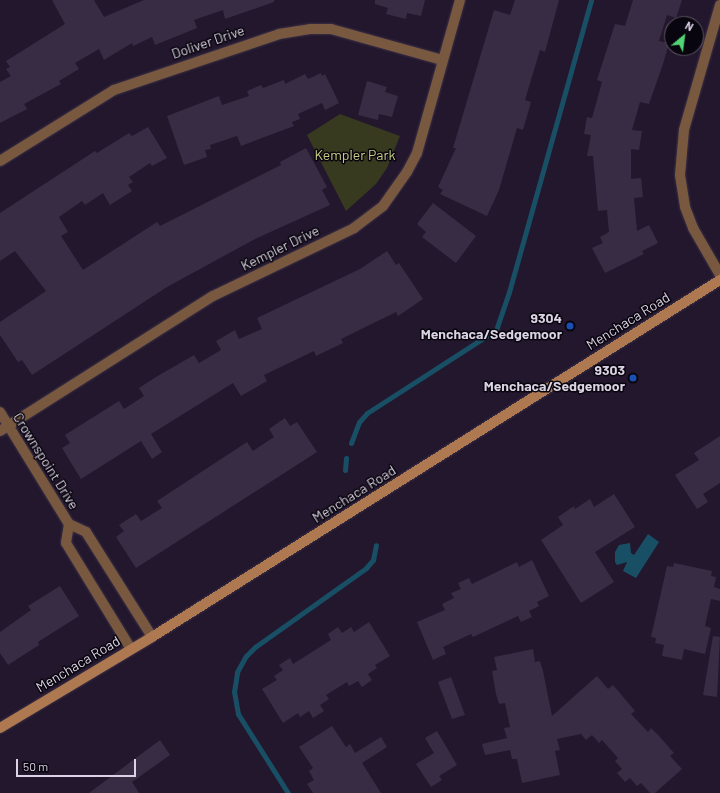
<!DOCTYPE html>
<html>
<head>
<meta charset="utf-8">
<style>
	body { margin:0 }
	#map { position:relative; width:720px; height:793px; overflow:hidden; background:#22172d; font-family:Barlow,sans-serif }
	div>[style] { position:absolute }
	.green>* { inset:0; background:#383a1f }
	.water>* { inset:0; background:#194f65 }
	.stream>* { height:5px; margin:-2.5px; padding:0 2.5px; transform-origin:2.5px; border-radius:2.5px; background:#194f65 }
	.building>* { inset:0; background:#382c44 }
	.roads { filter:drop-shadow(0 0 1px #3c3146) drop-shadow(0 0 1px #3c3146) }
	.street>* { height:10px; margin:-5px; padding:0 5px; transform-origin:5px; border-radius:5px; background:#795840 }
	.secondary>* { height:10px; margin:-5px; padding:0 5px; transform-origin:5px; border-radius:5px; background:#ae7951 }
	.dots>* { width:11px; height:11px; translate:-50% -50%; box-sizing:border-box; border:2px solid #09050e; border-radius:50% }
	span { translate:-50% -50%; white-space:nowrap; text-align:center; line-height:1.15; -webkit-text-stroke:3px #09050e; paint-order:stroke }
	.street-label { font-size:14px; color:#dad3e3 }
	.park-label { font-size:14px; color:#c7cf85 }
	.poi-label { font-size:14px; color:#dad3e3; font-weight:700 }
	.right { translate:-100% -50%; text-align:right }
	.north { position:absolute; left:664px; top:16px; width:40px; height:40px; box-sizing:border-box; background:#09050e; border:1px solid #5d5763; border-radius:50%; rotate:29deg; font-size:11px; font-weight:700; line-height:16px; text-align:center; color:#dad3e3 }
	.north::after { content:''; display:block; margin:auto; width:14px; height:18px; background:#50d674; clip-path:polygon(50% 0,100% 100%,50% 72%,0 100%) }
	.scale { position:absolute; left:16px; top:759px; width:120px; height:18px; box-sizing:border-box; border:2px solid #dad3e3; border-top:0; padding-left:5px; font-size:12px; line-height:14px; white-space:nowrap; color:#dad3e3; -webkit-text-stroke:3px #09050e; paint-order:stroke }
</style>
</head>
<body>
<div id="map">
	<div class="green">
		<div style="clip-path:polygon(340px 114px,400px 136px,387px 168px,376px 184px,346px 211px,307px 135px)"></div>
	</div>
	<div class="water">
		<div style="clip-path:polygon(648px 534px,659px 542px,636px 578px,623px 571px,627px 562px,617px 565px,615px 562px,615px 552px,619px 545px,630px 543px,631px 553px,634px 555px)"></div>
	</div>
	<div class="stream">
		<div style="left:351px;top:443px;width:22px;rotate:-69deg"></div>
		<div style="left:359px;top:422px;width:12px;rotate:-48deg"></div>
		<div style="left:367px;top:413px;width:153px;rotate:-32.8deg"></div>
		<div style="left:496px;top:330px;width:40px;rotate:-71.1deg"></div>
		<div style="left:509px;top:292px;width:303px;rotate:-74.3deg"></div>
		<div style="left:345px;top:470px;width:12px;rotate:-85deg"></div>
		<div style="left:288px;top:793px;width:93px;rotate:-122.3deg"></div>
		<div style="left:238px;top:714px;width:22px;rotate:-100deg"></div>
		<div style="left:234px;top:692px;width:20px;rotate:-81deg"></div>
		<div style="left:237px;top:672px;width:18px;rotate:-61deg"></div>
		<div style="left:246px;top:656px;width:13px;rotate:-45deg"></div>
		<div style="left:255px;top:647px;width:136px;rotate:-35.4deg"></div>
		<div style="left:366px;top:568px;width:11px;rotate:-49deg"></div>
		<div style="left:373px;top:560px;width:15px;rotate:-79deg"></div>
	</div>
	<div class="building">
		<div style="clip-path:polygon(52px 0,94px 0,104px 17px,144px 0,274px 0,274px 2px,225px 19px,223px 10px,194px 20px,197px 28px,155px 45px,152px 37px,133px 46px,132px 43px,104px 60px,99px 49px,75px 63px,79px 69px,59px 81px,61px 84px,24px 104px,27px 109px,0 123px,0 82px,11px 76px,6px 69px,10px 67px,6px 61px,65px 24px)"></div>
		<div style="clip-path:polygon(375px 0,425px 0,421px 16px,407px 13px,406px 19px,386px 14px,388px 8px,375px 4px)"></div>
		<div style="clip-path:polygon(515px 0,559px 0,545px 52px,540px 50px,525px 100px,531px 102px,523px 130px,517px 128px,499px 190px,487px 216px,440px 194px,443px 190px,438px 187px,456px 148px,453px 148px,494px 10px,510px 15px)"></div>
		<div style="clip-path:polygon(633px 0,682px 0,676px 18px,667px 15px,659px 41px,669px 43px,663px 64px,649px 104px,640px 102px,632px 130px,642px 131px,639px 150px,631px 149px,631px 179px,641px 178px,643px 197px,634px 198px,637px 231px,649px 225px,658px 243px,642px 251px,644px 254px,605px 273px,592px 248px,603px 243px,600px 237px,609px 232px,607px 210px,598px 211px,593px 156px,587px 156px,591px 135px,584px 134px,587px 117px,592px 118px,602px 82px,597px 80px,615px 24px,625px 26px)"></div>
		<div style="clip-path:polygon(321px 73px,322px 76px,325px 74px,339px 103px,325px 110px,322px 103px,298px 114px,300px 119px,292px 122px,294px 126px,241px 146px,237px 136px,210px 145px,211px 149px,205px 150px,207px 157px,184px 165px,167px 116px,219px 96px,222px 105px,249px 96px,247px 91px,261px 85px,263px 88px,284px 80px,285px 84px,305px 74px,308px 79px)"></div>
		<div style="clip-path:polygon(367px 81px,387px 87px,385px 92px,398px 96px,392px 117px,379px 114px,378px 120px,358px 115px)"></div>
		<div style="clip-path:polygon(148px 127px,167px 158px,152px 166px,150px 163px,129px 177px,133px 182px,128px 185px,132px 191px,110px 205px,103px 193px,85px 205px,82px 201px,59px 217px,68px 232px,61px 236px,83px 270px,157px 222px,160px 226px,281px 165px,280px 162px,306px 148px,327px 187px,322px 190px,330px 205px,255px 239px,167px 287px,32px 375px,22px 360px,18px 362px,0 335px,0 322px,46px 291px,15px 251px,0 261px,0 213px,95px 151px,97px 153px,129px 133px,132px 136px)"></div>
		<div style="clip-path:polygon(433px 203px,476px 236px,456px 263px,422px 237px,426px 232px,417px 224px)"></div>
		<div style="clip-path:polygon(387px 251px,396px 265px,399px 263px,423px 299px,398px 316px,396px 312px,341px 339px,343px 343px,316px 356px,314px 351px,264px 375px,267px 381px,241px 396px,233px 383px,151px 434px,162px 452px,152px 459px,141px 441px,81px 479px,62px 448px,70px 443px,65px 435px,119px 401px,124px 409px,144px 396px,139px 388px,156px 377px,194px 355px,199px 363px,221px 350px,216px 341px,235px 330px,239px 339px,262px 329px,257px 318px,360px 269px)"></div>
		<div style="clip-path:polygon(285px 418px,290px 426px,297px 422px,317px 452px,136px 568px,116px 537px,124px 531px,119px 525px,136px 514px,141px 521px,162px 508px,157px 501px,247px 442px,253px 451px,274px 437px,269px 429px)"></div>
		<div style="clip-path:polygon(720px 436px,720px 483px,703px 494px,708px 502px,697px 509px,675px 475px,699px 460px,694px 453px)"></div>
		<div style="clip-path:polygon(614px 494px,635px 527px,595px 552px,614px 582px,581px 603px,541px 540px,563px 525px,558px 517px,574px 506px,575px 509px,590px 499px,594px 507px)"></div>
		<div style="clip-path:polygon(532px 560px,549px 596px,537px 602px,539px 606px,529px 611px,532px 617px,521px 622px,518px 616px,473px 637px,471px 634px,443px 647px,446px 654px,433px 660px,417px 622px,445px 610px,442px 604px,454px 598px,451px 593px,461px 589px,458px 583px,469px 578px,472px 584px,517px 562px,519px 567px)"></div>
		<div style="clip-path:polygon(674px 563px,712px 571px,711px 576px,716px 577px,714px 587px,720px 589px,720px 601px,711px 599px,705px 626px,711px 628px,705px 654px,684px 649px,682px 660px,662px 656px,664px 645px,655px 643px,656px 638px,651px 637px,667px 566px,673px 567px)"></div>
		<div style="clip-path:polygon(60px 586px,79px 616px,38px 642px,39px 645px,8px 665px,0 653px,0 632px,31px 610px,28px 606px)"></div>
		<div style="clip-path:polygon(369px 622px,390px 656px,375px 665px,377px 668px,368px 674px,372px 680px,362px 687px,358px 681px,349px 686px,347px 682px,326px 695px,329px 699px,320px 705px,324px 711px,313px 718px,309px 711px,300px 717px,298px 713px,283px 723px,262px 689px,277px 680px,274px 676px,283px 670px,279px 665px,290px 658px,293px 664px,331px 640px,328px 634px,338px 627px,342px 633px,351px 627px,354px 632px)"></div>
		<div style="clip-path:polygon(713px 636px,720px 637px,717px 697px,703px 695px)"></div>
		<div style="clip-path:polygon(533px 649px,535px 662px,540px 661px,543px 671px,552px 716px,597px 676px,608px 689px,613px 685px,635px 711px,631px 714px,648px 732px,651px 728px,659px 736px,674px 753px,670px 756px,682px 769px,655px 793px,650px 793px,641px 783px,637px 786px,630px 778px,625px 782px,617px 773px,622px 769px,615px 761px,618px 758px,602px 740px,599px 743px,592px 735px,586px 740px,581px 734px,557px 739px,560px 750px,555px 751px,560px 775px,522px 783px,517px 759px,512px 759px,510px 750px,485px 755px,482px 744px,507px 738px,504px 728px,510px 727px,505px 703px,499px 704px,496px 694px,492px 671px,497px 670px,494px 657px)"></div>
		<div style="clip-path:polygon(451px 677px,465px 715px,452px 719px,438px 682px)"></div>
		<div style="clip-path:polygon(332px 726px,346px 747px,350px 744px,355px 753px,381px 737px,387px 747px,362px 763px,381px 793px,313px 793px,307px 784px,314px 780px,309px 771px,313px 768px,299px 747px)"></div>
		<div style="clip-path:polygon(437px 731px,457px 765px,439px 776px,442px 780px,431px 787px,416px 764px,434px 753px,425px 738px)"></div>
		<div style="clip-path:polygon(160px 740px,170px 755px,132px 782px,139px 793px,89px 793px)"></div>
	</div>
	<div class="roads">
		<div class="street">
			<div style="left:720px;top:5px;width:130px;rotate:106.1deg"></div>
			<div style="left:684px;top:130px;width:45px;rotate:95.1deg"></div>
			<div style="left:680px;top:175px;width:32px;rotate:81deg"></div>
			<div style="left:685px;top:207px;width:22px;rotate:69deg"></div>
			<div style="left:693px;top:228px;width:54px;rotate:60.1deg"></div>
			<div style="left:0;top:161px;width:134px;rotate:-31.9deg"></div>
			<div style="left:114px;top:90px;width:174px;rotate:-18.7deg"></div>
			<div style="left:279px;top:34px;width:31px;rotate:-9deg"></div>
			<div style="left:310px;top:29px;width:21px"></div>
			<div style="left:331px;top:29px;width:115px;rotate:15.6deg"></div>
			<div style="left:0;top:412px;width:132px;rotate:58.4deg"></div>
			<div style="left:69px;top:524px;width:19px;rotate:25deg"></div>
			<div style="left:86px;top:532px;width:124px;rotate:57.8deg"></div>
			<div style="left:0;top:431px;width:252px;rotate:-32.4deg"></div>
			<div style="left:213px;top:296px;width:157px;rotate:-25.7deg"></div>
			<div style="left:354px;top:228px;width:36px;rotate:-37deg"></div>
			<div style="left:383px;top:206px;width:42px;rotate:-54.8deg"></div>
			<div style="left:407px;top:172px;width:21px;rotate:-62deg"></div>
			<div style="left:417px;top:153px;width:159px;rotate:-74.3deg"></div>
			<div style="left:69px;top:524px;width:19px;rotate:99deg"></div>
			<div style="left:66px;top:543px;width:124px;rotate:58.5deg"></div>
		</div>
		<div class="secondary">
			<div style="left:0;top:728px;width:177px;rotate:-30.9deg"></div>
			<div style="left:152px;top:637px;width:671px;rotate:-32.15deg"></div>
		</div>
	</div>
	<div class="dots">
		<div style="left:570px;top:326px;background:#1a4fb4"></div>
		<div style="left:633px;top:378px;background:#1a4fb4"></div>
	</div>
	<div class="street-label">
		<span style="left:208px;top:42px;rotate:-19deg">Doliver Drive</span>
		<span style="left:280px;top:248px;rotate:-26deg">Kempler Drive</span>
		<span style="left:628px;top:321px;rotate:-32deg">Menchaca Road</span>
		<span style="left:46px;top:461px;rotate:58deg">Crownspoint Drive</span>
		<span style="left:354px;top:494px;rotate:-32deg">Menchaca Road</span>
		<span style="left:78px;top:664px;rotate:-31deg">Menchaca Road</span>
	</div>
	<div class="park-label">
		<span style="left:355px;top:155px">Kempler Park</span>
	</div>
	<div class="poi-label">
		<span class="right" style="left:562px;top:326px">9304<br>Menchaca/Sedgemoor</span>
		<span class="right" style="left:625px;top:378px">9303<br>Menchaca/Sedgemoor</span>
	</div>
	<div class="north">N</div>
	<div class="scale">50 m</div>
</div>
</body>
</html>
